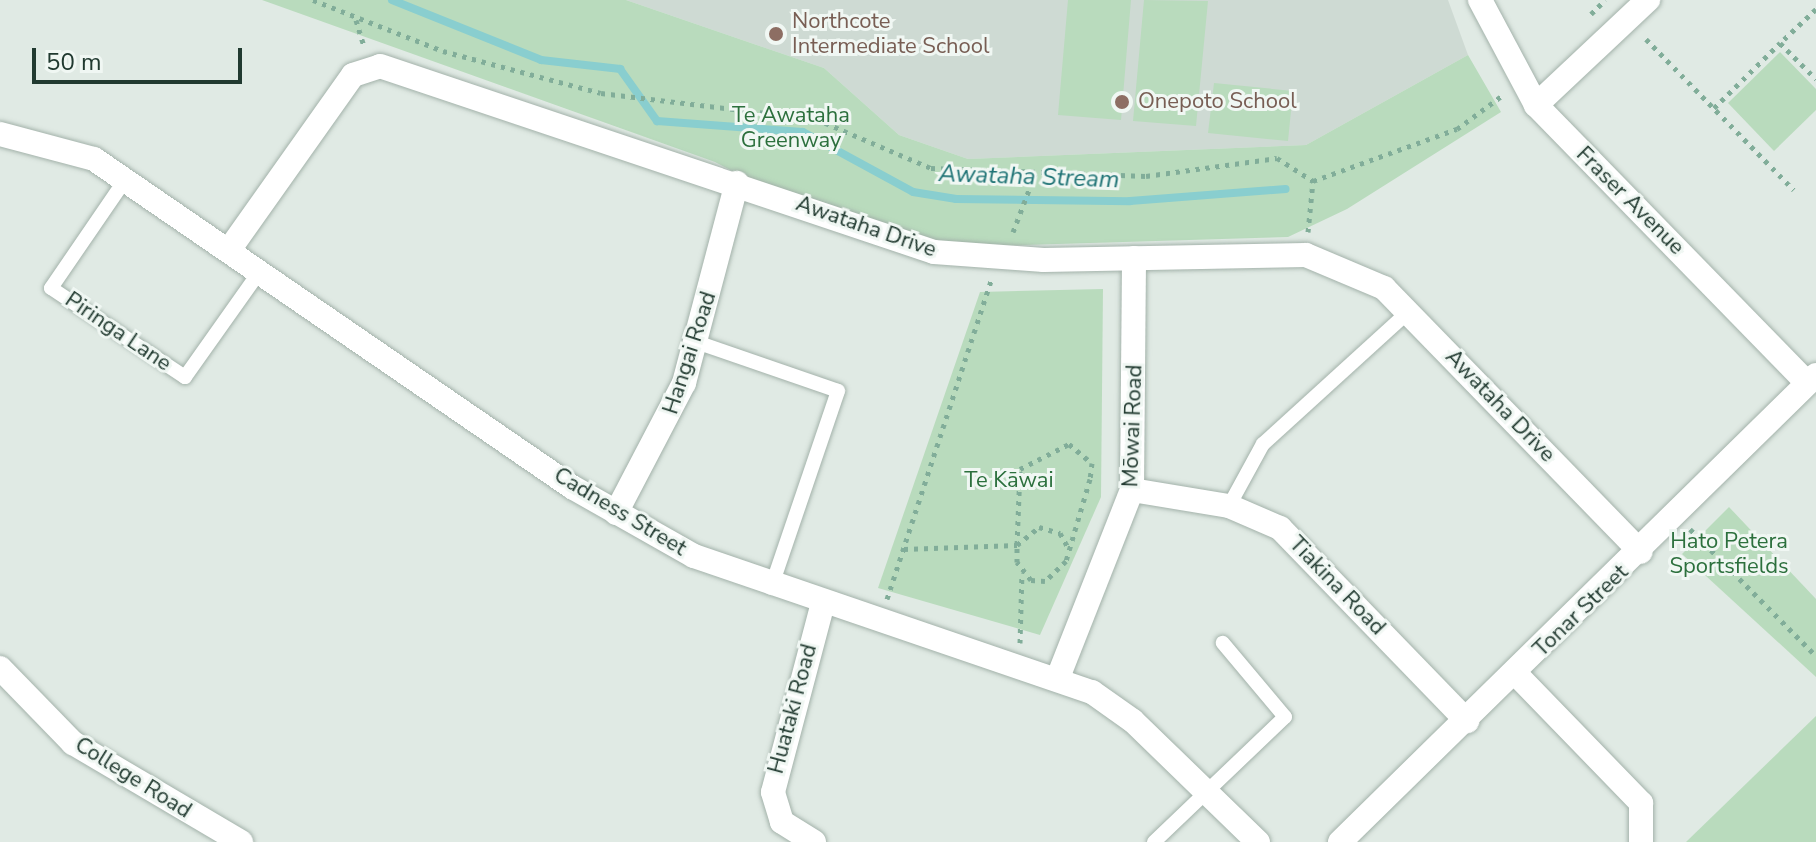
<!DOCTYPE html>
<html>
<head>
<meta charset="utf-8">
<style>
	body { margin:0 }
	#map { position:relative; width:1816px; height:842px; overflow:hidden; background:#e0eae4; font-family:"Nunito Sans",sans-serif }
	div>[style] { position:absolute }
	.built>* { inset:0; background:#cedad3 }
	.green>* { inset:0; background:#b9dbbd }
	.stream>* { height:8px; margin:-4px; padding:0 4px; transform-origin:4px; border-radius:4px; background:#89cecf }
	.path>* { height:5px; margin-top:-2.5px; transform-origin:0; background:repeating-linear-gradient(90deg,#81ad99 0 4px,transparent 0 10px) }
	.roads { filter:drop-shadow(0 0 2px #a3b2aa) drop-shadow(0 0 2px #a3b2aa) }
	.service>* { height:14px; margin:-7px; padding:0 7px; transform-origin:7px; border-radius:7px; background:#fff }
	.minor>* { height:24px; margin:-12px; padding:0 12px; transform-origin:12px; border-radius:12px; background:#fff }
	.secondary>* { height:24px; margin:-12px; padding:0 12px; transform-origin:12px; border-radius:12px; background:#fff }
	.dots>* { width:22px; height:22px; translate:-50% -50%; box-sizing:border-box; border:4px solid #f0f7f3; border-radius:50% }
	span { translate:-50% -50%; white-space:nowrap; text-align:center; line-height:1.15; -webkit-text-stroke:6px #f0f7f3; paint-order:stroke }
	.education-label { font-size:22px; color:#785e54 }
	.left { translate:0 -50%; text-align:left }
	.park-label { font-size:22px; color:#2c703d }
	.street-label { font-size:22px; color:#213a30 }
	.water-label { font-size:24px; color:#1d7274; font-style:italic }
	.scale { position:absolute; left:32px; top:48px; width:210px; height:36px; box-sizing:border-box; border:4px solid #213a30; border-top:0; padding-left:10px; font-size:24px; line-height:28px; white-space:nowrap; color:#213a30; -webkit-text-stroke:6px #f0f7f3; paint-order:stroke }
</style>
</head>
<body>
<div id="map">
	<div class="built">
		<div style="clip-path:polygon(626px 0,1448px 0,1468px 55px,1306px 145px,968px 159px,899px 135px,824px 68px)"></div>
	</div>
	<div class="green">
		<div style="clip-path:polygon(262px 0,626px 0,824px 68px,899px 135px,968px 159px,1306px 145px,1468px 55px,1501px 112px,1347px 209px,1288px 237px,927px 248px,854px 235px,715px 162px)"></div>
		<div style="clip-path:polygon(1068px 0,1131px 0,1121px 120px,1058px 115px)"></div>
		<div style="clip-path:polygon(1144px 0,1208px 1px,1196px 126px,1133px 121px)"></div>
		<div style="clip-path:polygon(1780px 52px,1816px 89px,1816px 110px,1774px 151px,1728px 103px)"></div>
		<div style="clip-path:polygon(1214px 83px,1293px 91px,1288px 141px,1208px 133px)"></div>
		<div style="clip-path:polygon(1103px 289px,1101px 497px,1040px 635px,878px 588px,980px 292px)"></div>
		<div style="clip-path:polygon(1729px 507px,1816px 599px,1816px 677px,1682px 554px)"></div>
		<div style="clip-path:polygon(1816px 716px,1816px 842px,1686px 842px)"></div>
	</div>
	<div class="stream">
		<div style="left:392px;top:0;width:161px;rotate:21.9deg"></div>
		<div style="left:541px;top:60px;width:80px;rotate:6.5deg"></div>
		<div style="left:620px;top:69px;width:64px;rotate:54.6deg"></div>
		<div style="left:657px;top:121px;width:146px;rotate:4.3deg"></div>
		<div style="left:803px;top:132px;width:125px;rotate:28.6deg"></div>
		<div style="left:913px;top:192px;width:44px;rotate:9.2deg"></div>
		<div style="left:956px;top:199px;width:174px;rotate:0.7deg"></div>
		<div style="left:1130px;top:201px;width:156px;rotate:-4.4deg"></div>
	</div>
	<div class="path">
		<div style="left:313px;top:0;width:140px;rotate:21.4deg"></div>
		<div style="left:443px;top:51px;width:163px;rotate:14.9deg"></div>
		<div style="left:601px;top:93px;width:217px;rotate:6.9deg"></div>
		<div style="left:816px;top:119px;width:125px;rotate:23.1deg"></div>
		<div style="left:931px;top:168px;width:215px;rotate:2.1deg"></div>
		<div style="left:1146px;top:176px;width:132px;rotate:-7.8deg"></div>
		<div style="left:1277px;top:158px;width:43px;rotate:32.6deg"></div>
		<div style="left:1313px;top:181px;width:153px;rotate:-19.9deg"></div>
		<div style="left:1457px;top:129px;width:57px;rotate:-36.5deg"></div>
		<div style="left:1816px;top:9px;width:50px;rotate:136.6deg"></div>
		<div style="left:1780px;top:43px;width:51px;rotate:45deg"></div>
		<div style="left:1591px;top:14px;width:20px;rotate:-45deg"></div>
		<div style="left:356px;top:20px;width:28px;rotate:73deg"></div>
		<div style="left:1646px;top:39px;width:211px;rotate:45.6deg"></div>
		<div style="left:1714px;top:108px;width:93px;rotate:-44.6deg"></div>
		<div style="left:1013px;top:232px;width:62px;rotate:-69.2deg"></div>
		<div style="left:1308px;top:232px;width:51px;rotate:-84.4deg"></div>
		<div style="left:1690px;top:529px;width:179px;rotate:45.2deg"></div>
		<div style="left:904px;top:549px;width:113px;rotate:-2deg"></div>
		<div style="left:1017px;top:545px;width:76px;rotate:-87.7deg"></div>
		<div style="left:1020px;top:469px;width:55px;rotate:-27deg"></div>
		<div style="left:1069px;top:444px;width:30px;rotate:40deg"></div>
		<div style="left:1092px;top:463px;width:16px;rotate:97deg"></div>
		<div style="left:1090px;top:479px;width:85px;rotate:106.3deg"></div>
		<div style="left:1066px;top:561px;width:29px;rotate:136deg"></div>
		<div style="left:1045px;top:581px;width:14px;rotate:-176deg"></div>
		<div style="left:1031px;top:580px;width:23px;rotate:-128deg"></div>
		<div style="left:1017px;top:562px;width:17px;rotate:-90deg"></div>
		<div style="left:1017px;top:545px;width:28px;rotate:-39deg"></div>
		<div style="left:1039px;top:527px;width:22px;rotate:16deg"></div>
		<div style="left:1060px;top:533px;width:18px;rotate:61deg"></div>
		<div style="left:887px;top:599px;width:335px;rotate:-71.9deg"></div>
		<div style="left:1020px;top:643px;width:70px;rotate:-88.4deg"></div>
	</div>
	<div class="roads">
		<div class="service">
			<div style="left:125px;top:180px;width:131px;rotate:124.4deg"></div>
			<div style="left:51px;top:288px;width:161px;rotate:33.6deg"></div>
			<div style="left:185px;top:377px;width:130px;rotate:-54.7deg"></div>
			<div style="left:696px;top:342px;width:150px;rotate:19deg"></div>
			<div style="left:838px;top:391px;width:208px;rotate:108.8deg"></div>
			<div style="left:1229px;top:506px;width:71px;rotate:-61.3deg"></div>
			<div style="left:1263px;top:444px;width:197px;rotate:-42.3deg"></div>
			<div style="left:1154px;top:842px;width:181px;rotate:-43.7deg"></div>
			<div style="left:1285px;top:717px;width:97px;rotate:-130deg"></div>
		</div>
		<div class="minor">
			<div style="left:1480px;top:0;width:119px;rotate:61.9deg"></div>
			<div style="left:1536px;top:105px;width:388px;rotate:45.7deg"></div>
			<div style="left:1536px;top:105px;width:154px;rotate:-43.2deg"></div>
			<div style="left:0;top:134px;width:97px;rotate:14.9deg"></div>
			<div style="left:94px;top:159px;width:580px;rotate:34.46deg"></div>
			<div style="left:572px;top:487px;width:140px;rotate:29.5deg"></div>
			<div style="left:694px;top:556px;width:421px;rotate:18.9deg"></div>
			<div style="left:1092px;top:692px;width:50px;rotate:35.3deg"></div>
			<div style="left:1133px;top:721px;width:174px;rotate:44.1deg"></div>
			<div style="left:229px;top:250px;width:214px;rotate:-54.7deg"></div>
			<div style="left:353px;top:75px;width:28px;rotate:-18deg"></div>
			<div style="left:380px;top:66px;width:584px;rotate:18.56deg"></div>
			<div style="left:934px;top:252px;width:110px;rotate:4.2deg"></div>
			<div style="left:1044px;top:260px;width:262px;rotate:-1.1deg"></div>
			<div style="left:1306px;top:255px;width:85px;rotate:22.9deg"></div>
			<div style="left:1384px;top:288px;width:368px;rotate:45.8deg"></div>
			<div style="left:1132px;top:490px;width:98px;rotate:9.4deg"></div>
			<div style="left:1229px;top:506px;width:56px;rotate:23.3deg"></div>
			<div style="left:1280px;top:528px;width:269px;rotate:45.9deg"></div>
			<div style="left:616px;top:513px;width:147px;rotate:-62.4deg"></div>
			<div style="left:684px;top:383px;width:207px;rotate:-75.2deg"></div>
			<div style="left:1516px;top:674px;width:180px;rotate:45.9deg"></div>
			<div style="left:1641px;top:803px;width:39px;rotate:90deg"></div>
			<div style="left:1059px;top:675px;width:199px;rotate:-68.5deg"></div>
			<div style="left:1132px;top:490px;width:232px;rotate:-89.5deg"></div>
			<div style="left:814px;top:842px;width:38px;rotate:-148deg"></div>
			<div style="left:782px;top:822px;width:31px;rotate:-107deg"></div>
			<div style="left:773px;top:792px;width:192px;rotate:-75.2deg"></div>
			<div style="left:1340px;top:842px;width:667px;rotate:-44.45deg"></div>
		</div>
		<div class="secondary">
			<div style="left:0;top:668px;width:105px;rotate:45.8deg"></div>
			<div style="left:73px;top:743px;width:195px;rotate:30.5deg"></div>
		</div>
	</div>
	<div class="dots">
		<div style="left:776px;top:34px;background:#8d6e63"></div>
		<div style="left:1122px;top:102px;background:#8d6e63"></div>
	</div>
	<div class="education-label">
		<span class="left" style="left:792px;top:34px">Northcote<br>Intermediate School</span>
		<span class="left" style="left:1138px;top:102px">Onepoto School</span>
	</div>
	<div class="park-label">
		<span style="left:791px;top:128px">Te Awataha<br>Greenway</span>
		<span style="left:1009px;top:481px">Te Kāwai</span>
		<span style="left:1729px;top:554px">Hato Petera<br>Sportsfields</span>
	</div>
	<div class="street-label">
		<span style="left:1630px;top:201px;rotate:45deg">Fraser Avenue</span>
		<span style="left:866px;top:227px;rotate:19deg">Awataha Drive</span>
		<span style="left:118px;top:332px;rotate:34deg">Piringa Lane</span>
		<span style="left:690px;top:353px;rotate:-72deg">Hangai Road</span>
		<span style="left:1500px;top:406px;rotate:46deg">Awataha Drive</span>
		<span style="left:1133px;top:426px;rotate:-88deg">Mōwai Road</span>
		<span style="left:620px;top:512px;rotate:31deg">Cadness Street</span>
		<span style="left:1337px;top:586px;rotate:46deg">Tiakina Road</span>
		<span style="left:1581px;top:611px;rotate:-44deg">Tonar Street</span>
		<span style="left:793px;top:709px;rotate:-75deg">Huataki Road</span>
		<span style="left:133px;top:778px;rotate:32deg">College Road</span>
	</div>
	<div class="water-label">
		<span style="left:1029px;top:177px;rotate:2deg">Awataha Stream</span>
	</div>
	<div class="scale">50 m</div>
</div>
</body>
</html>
